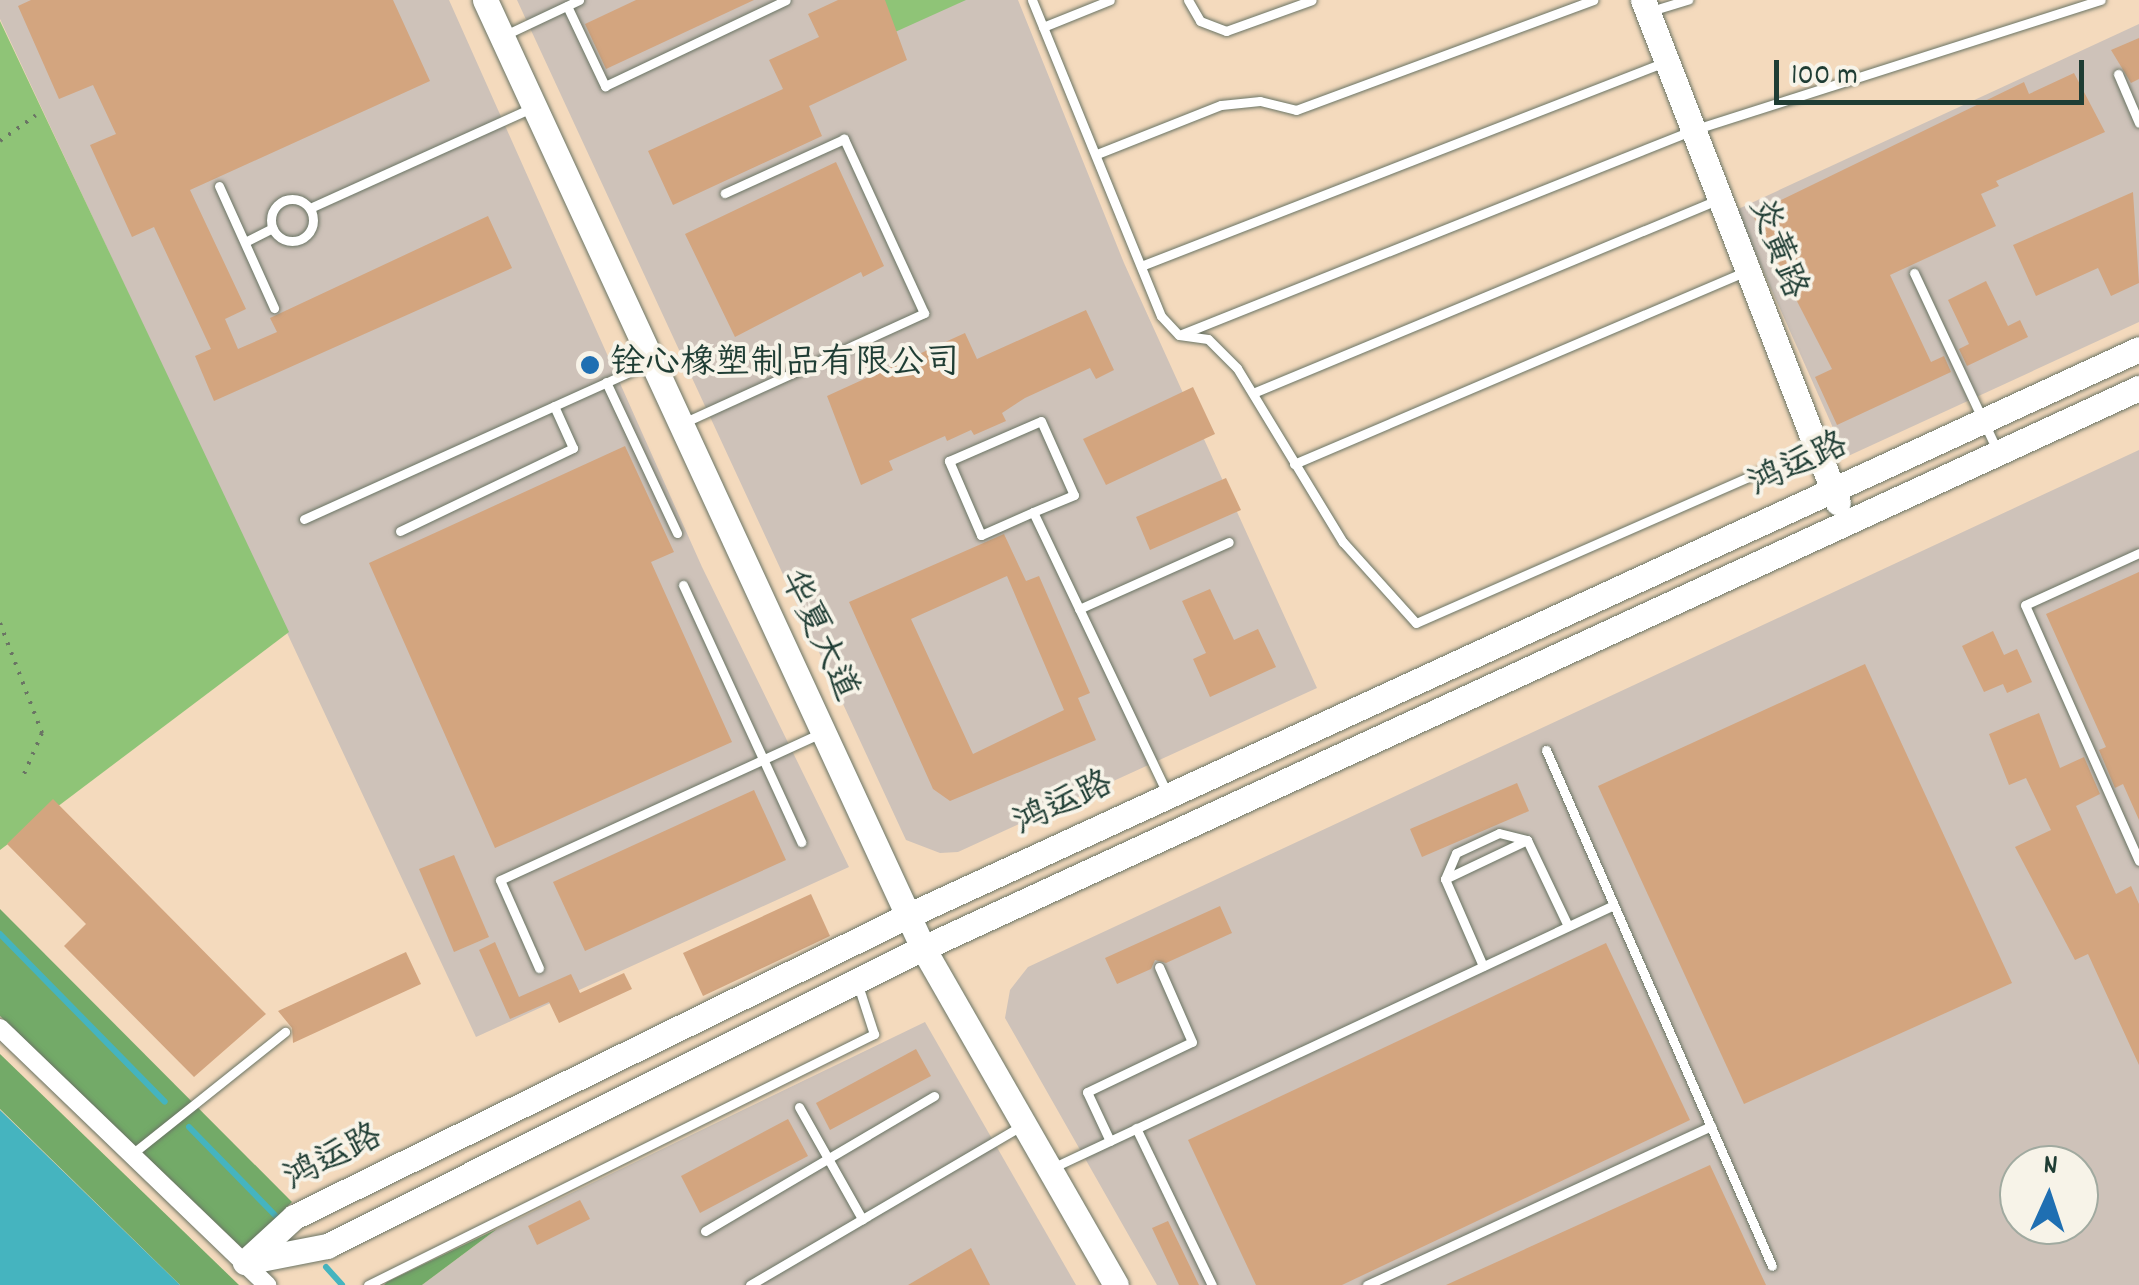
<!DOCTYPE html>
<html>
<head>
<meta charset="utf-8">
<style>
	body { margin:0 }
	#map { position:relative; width:2139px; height:1285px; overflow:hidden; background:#f4dabd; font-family:Dekko,"LXGW WenKai TC",sans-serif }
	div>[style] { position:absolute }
	.industrial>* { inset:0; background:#cec2b9 }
	.green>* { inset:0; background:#8fc477 }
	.forest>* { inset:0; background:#73aa68 }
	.water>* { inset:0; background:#45b4bf }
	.stream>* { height:6px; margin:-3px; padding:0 3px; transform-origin:3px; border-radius:3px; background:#45b4bf }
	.building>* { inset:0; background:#d3a57f }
	.path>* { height:4px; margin-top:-2px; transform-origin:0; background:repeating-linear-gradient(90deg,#6a7464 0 2.5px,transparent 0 10.5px) }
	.roads { filter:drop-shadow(0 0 2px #6a7464) drop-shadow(0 0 2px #6a7464) }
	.lane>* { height:9px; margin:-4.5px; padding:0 4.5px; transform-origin:4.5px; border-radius:4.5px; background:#fff }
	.lane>.ring { margin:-4.5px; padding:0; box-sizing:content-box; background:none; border:9px solid #fff; border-radius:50% }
	.street>* { height:18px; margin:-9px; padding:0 9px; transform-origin:9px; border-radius:9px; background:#fff }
	.secondary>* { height:25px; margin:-12.5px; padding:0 12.5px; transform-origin:12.5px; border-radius:12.5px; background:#fff }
	.dots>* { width:28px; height:28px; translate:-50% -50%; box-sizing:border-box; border:5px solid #f7f3e8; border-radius:50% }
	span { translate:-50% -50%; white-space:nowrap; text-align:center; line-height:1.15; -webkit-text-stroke:8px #f7f3e8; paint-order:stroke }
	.street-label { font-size:35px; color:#1f3d34 }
	.poi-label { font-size:35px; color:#1f3d34 }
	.left { translate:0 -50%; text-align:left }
	.north { position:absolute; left:1999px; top:1145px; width:100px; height:100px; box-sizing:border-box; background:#f7f3e8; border:2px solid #a1aaa0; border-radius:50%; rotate:3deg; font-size:28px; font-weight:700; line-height:40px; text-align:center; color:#1f3d34 }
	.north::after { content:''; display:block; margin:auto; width:35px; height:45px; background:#1f6fb2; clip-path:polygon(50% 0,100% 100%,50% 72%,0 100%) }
	.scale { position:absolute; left:1774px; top:60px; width:310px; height:45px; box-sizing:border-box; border:5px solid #1f3d34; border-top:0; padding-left:12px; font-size:30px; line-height:35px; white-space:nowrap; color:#1f3d34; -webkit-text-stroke:8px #f7f3e8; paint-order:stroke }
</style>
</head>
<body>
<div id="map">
	<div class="industrial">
		<div style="clip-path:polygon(0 0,449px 0,702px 567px,849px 867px,476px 1037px,0 19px)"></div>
		<div style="clip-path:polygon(517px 0,1018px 0,1124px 263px,1317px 688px,958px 852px,940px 853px,906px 840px)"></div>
		<div style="clip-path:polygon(2139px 24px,2139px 322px,1846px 457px,1736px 210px)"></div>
		<div style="clip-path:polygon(evenodd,2139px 450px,2139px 1285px,1157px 1285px,1005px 1018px,1010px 990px,1028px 967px,2139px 450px,2019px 1165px,2079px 1165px,2079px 1225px,2019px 1225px,2019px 1165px)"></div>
		<div style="clip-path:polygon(925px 1022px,1076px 1285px,422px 1285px,497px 1229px)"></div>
	</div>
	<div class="green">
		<div style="clip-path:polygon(866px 0,966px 0,884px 37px)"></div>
		<div style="clip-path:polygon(0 21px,289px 632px,0 850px)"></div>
	</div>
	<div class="forest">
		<div style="clip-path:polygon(0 909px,292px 1202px,244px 1250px,0 1016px)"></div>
		<div style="clip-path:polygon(0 1054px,239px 1285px,180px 1285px,0 1109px)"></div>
		<div style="clip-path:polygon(497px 1229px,422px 1285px,384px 1285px,387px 1282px)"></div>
	</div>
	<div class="water">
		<div style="clip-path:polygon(0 1110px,180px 1285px,0 1285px)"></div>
	</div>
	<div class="stream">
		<div style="left:0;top:934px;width:235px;rotate:45.5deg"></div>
		<div style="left:189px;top:1127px;width:124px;rotate:45.7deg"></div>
		<div style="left:326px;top:1267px;width:24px;rotate:48deg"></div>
	</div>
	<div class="building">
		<div style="clip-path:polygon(31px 0,393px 0,430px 81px,190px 190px,246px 309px,225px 319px,238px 349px,277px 332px,270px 318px,488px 216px,512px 268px,214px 401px,195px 356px,211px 349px,154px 227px,132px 237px,90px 145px,116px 134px,93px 85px,59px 99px,18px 6px)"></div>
		<div style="clip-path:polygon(636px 0,754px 0,606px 69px,585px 24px)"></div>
		<div style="clip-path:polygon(838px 0,885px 0,907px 60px,809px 106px,822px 136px,673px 205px,648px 151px,783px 89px,769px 60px,819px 37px,808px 14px)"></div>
		<div style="clip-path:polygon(2139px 38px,2139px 79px,2131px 83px,2111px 50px)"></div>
		<div style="clip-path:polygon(2074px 73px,2105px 132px,1996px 181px,1999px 186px,1981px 194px,1996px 226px,1890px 275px,1931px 362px,1944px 356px,1951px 372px,1837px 425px,1815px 377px,1832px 369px,1752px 214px,2024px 82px,2029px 94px)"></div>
		<div style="clip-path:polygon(836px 162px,884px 266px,863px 277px,861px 272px,735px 337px,685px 234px)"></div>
		<div style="clip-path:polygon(2133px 192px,2139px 283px,2111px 296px,2098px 268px,2036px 296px,2013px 245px)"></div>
		<div style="clip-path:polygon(1986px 281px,2008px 326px,2020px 320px,2028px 337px,1967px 366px,1959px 349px,1969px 344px,1948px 300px)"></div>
		<div style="clip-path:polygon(1086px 310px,1114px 370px,1096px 379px,1090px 368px,1025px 398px,1002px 413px,1006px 421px,974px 435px,971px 430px,947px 441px,945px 436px,889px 461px,893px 470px,861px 485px,827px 396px,965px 333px,977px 359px)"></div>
		<div style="clip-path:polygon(1193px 387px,1215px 434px,1106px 485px,1083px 439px)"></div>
		<div style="clip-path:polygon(625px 446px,674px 552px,651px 562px,732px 742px,495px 848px,369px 563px)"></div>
		<div style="clip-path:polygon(1226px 478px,1241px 510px,1150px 550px,1136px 517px)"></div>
		<div style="clip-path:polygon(evenodd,1004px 534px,1026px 581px,1039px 576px,1090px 693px,1078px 698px,1096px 740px,950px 801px,933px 789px,849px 602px,1004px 534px,1007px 576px,1064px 710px,973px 754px,911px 619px,1007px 576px)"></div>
		<div style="clip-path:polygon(2139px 572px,2139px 820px,2123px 784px,2115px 788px,2099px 750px,2106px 747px,2046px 614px)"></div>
		<div style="clip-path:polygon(1210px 589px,1234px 640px,1258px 629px,1276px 667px,1210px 697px,1193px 659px,1206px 653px,1182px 601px)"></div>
		<div style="clip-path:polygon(1993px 631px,2004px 655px,2017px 649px,2032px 682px,2007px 693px,2003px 684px,1984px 692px,1962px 646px)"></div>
		<div style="clip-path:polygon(1865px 664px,2012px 983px,1744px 1104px,1598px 786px)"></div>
		<div style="clip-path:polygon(2039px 713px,2060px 768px,2084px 757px,2100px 794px,2076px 806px,2116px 894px,2131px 886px,2139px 904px,2139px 1065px,2088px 954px,2075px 960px,2015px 847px,2051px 830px,2026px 778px,2009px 785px,1989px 734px)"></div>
		<div style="clip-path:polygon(1517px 783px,1529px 811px,1422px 857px,1410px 829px)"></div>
		<div style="clip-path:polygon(754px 790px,786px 860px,585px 951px,553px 882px)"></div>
		<div style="clip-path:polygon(53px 799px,266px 1014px,194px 1077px,64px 946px,86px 924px,7px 844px)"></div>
		<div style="clip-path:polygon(454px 855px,489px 937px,454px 952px,419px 869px)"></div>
		<div style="clip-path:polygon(811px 894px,830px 936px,703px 996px,683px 953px)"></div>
		<div style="clip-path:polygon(1220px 906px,1232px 933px,1166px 963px,1155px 960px,1151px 969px,1117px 984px,1105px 958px)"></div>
		<div style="clip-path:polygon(495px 942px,519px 997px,571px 974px,580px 993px,624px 973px,632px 989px,559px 1023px,549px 1002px,510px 1019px,479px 950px)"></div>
		<div style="clip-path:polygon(1606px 943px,1690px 1120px,1342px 1285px,1256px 1285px,1188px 1140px)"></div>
		<div style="clip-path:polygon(406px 952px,421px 984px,293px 1043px,292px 1028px,278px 1011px)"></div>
		<div style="clip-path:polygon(916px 1049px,931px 1076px,830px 1130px,816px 1103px)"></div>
		<div style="clip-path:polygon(788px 1119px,808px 1156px,700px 1213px,681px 1176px)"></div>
		<div style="clip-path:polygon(1710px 1165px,1766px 1285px,1446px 1285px)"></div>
		<div style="clip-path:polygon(580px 1200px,590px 1219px,537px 1245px,528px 1226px)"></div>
		<div style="clip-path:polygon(1168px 1221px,1199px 1285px,1179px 1285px,1152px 1228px)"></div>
		<div style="clip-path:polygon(971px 1248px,990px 1285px,908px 1285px)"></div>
	</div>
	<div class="path">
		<div style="left:0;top:141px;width:44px;rotate:-35.8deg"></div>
		<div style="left:0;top:623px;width:118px;rotate:69.1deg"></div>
		<div style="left:42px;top:733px;width:45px;rotate:113.7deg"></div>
	</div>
	<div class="roads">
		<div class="lane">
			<div style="left:1032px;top:0;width:341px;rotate:67.8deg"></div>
			<div style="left:1161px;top:316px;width:26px;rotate:47deg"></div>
			<div style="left:1179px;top:335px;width:29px;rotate:8deg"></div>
			<div style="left:1208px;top:339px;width:41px;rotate:45deg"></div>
			<div style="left:1237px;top:368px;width:204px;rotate:58.7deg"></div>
			<div style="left:1343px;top:542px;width:109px;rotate:48deg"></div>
			<div style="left:1416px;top:623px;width:433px;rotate:-23.7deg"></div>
			<div style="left:1188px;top:0;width:24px;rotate:60deg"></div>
			<div style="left:1200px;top:21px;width:28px;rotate:21deg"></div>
			<div style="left:1226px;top:31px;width:91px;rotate:-19.8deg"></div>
			<div style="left:567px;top:6px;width:89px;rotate:64.6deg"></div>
			<div style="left:605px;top:86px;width:200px;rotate:-25.4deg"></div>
			<div style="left:1651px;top:11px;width:39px;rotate:-17deg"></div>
			<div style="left:1043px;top:27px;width:72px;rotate:-21.9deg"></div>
			<div style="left:505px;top:35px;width:82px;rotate:-25.3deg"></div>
			<div style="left:2118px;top:74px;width:53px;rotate:66.8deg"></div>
			<div style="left:1097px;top:154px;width:133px;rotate:-21.6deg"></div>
			<div style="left:1221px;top:105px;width:39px;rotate:-6deg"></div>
			<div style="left:1260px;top:101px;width:37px;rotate:14deg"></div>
			<div style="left:1296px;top:110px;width:317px;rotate:-20.3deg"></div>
			<div style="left:219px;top:186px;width:134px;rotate:65.7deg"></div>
			<div class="ring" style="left:271px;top:199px;width:33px;height:33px"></div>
			<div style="left:310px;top:208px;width:243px;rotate:-24.3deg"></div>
			<div style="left:245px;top:242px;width:31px;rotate:-27deg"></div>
			<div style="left:1141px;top:266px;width:562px;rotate:-21.27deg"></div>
			<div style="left:1914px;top:273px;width:198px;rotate:64.9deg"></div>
			<div style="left:1182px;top:334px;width:550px;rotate:-21.76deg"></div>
			<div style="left:1693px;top:130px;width:428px;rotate:-17.7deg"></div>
			<div style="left:606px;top:382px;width:167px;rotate:64.8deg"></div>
			<div style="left:1253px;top:393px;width:503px;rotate:-22.58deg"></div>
			<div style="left:683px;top:423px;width:265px;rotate:-24.5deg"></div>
			<div style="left:924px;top:313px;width:192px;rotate:-114.7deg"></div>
			<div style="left:844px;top:139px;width:131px;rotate:155.6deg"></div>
			<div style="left:1294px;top:464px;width:491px;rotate:-23.1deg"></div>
			<div style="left:1033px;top:512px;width:57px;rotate:156.1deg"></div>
			<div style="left:981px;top:535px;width:81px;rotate:-113.4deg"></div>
			<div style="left:949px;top:461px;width:100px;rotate:-23.5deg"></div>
			<div style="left:1041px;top:421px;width:81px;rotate:66deg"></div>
			<div style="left:1074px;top:495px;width:44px;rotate:157.5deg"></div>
			<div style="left:1033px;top:512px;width:311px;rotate:64.5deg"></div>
			<div style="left:304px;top:519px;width:376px;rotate:-24.3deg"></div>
			<div style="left:400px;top:531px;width:192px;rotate:-25.6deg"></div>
			<div style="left:573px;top:448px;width:46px;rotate:-114.3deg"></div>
			<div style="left:2139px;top:553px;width:125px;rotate:155.5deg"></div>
			<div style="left:2025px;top:605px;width:280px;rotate:66deg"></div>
			<div style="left:683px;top:585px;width:283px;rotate:65.3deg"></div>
			<div style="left:1079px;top:609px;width:164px;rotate:-24.1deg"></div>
			<div style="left:1546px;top:750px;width:563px;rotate:66.35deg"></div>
			<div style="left:1445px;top:879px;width:28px;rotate:-67deg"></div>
			<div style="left:1456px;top:853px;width:47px;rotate:-24.9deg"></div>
			<div style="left:1499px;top:833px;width:29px;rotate:14deg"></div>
			<div style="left:1483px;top:966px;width:95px;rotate:-113.6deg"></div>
			<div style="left:1445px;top:879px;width:91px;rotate:-25.4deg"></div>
			<div style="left:1527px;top:840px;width:95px;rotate:64.5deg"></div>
			<div style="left:539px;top:968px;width:96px;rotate:-113.9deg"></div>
			<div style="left:500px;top:880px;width:351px;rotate:-24.6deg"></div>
			<div style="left:799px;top:1107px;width:129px;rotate:60.6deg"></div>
			<div style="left:1136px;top:1128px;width:174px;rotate:64.2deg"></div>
			<div style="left:1110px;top:1141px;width:54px;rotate:-115.1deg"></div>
			<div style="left:1087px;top:1092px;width:116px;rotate:-25.5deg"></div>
			<div style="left:1192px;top:1042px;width:82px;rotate:-113.7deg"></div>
			<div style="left:132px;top:1154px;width:196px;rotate:-38.6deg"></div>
			<div style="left:1052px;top:1168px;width:620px;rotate:-25.08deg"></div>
			<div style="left:705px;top:1231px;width:266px;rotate:-30.5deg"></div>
			<div style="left:368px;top:1285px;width:565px;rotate:-26.38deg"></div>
			<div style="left:874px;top:1034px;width:52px;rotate:-108.1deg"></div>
			<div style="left:750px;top:1285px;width:316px;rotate:-30.4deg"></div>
			<div style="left:1367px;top:1285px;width:379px;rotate:-24.8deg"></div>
		</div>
		<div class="street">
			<div style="left:0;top:1028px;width:371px;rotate:43.9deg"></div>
		</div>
		<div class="secondary">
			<div style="left:485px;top:0;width:1044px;rotate:65.2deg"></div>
			<div style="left:923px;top:948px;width:388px;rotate:60.2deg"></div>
			<div style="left:1643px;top:0;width:539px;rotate:68.81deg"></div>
			<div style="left:245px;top:1262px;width:67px;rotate:-42.6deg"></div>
			<div style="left:294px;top:1217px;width:683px;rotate:-26.15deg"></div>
			<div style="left:907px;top:916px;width:1356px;rotate:-24.71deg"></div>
			<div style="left:245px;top:1262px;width:84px;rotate:-11deg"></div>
			<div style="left:327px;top:1246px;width:666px;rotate:-26.57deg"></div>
			<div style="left:923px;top:948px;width:1339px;rotate:-24.73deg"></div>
		</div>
	</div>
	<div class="dots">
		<div style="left:590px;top:365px;background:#1f6fb2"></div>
	</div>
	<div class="street-label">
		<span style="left:1776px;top:249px;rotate:69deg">炎黄路</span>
		<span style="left:1799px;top:466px;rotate:-25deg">鸿运路</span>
		<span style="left:817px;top:636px;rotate:65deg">华夏大道</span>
		<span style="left:1064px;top:805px;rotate:-25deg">鸿运路</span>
		<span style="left:334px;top:1159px;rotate:-27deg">鸿运路</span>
	</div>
	<div class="poi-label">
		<span class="left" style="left:610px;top:365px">铨心橡塑制品有限公司</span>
	</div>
	<div class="north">N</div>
	<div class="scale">100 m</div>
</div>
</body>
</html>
